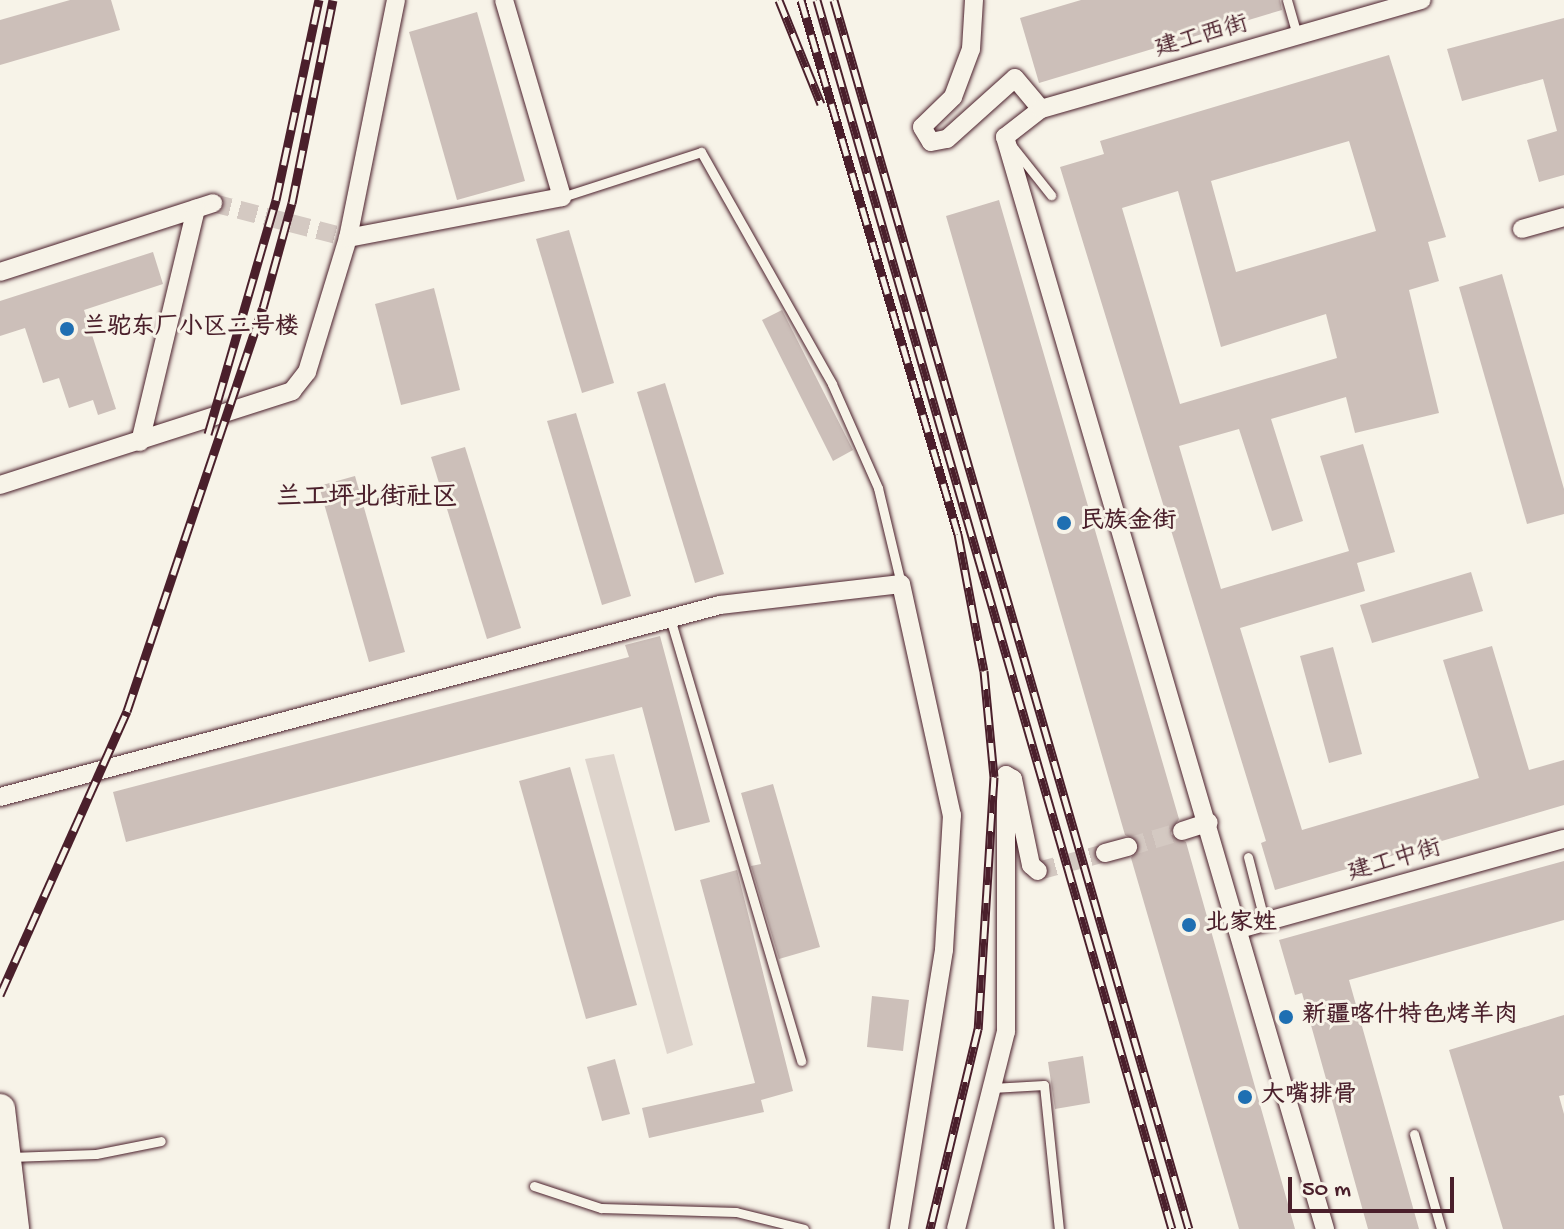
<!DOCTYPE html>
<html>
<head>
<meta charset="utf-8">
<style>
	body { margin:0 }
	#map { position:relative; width:1564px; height:1229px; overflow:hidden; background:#f7f3e8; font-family:"Gochi Hand","LXGW WenKai TC",sans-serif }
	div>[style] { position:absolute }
	.green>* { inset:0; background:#ded4cc }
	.building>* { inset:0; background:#ccbfb9 }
	.minor-tunnel>* { height:18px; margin-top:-9px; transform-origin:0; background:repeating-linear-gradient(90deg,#d4c9c2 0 18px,transparent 0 27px) }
	.roads { filter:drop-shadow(0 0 2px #4a1f2b) drop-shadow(0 0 2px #4a1f2b) }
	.service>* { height:9px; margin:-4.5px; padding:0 4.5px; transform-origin:4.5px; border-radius:4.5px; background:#f7f3e8 }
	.minor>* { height:18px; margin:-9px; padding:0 9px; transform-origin:9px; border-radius:9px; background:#f7f3e8 }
	.trunk>* { height:30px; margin:-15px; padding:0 15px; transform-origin:15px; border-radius:15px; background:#f7f3e8 }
	.rail>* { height:9px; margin-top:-4.5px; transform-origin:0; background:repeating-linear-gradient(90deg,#f7f3e8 0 18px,#4a1f2b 0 36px); box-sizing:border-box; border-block:2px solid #4a1f2b }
	.dots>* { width:22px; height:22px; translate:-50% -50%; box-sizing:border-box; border:4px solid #f7f3e8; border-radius:50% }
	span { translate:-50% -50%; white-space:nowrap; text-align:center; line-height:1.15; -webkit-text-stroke:6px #f7f3e8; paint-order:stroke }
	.street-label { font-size:24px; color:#4a1f2b }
	.poi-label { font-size:24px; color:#4a1f2b; font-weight:700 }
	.left { translate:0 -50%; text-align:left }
	.neighbourhood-label { font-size:26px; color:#4a1f2b; font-weight:700 }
	.scale { position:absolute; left:1288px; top:1177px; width:166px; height:36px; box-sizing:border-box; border:4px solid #4a1f2b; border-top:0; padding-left:10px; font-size:24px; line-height:28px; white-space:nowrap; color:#4a1f2b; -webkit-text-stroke:6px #f7f3e8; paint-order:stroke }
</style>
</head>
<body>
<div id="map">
	<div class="green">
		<div style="clip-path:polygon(614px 754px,693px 1045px,667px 1054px,585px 759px)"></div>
	</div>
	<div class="building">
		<div style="clip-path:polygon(70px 0,111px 0,120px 30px,0 65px,0 20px)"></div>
		<div style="clip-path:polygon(1081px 0,1280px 0,1282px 10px,1039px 83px,1020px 18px)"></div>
		<div style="clip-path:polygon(477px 12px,525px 181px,457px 200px,409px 32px)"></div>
		<div style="clip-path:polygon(1564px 18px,1564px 175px,1539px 182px,1527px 140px,1557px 131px,1543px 79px,1462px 101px,1447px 49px)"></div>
		<div style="clip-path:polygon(evenodd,1389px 55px,1446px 237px,1428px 242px,1439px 281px,1409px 290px,1439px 413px,1355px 433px,1346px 397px,1271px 419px,1303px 521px,1272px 531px,1239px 429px,1179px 446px,1221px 589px,1349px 551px,1320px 456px,1363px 444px,1395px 552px,1357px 563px,1365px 591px,1240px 628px,1302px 830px,1479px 778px,1443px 660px,1492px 646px,1529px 770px,1564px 760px,1564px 805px,1275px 890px,1261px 843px,1266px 841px,1060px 167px,1104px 154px,1100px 141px,1389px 55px,1349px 141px,1376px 231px,1236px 272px,1211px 181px,1349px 141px,1389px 55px,1178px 191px,1221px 347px,1326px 314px,1337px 358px,1180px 404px,1122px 208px,1178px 191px)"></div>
		<div style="clip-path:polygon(999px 200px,1179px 819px,1170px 834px,1186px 842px,1295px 1229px,1239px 1229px,1131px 858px,1139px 843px,1125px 835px,946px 216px)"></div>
		<div style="clip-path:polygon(569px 230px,614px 383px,582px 393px,536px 239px)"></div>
		<div style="clip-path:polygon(153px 252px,163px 284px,84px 310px,116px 409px,98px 415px,93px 400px,69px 408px,59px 378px,43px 383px,25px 328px,0 336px,0 301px)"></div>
		<div style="clip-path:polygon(1502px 274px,1564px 489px,1564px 514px,1527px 524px,1459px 287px)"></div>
		<div style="clip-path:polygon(434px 288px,460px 390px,401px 405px,375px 304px)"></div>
		<div style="clip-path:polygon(782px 310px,853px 450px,833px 461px,762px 320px)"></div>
		<div style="clip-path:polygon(665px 383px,724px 574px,695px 583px,637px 392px)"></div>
		<div style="clip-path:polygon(576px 413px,631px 596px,602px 605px,547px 421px)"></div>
		<div style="clip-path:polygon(465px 447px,521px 628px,487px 639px,431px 457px)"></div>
		<div style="clip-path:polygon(355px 476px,405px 652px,369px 662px,319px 486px)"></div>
		<div style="clip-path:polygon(1471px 572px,1483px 611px,1372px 643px,1360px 605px)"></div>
		<div style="clip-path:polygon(660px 636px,710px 822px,675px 831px,642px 707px,126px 842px,113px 792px,629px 657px,625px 645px)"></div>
		<div style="clip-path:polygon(1333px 647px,1362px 754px,1329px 763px,1300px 656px)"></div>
		<div style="clip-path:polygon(570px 767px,637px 1005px,586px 1019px,519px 781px)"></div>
		<div style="clip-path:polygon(773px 784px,820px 947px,779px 959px,751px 866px,761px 864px,741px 793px)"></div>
		<div style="clip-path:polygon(1564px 861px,1564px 920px,1349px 980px,1419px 1229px,1368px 1229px,1302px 993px,1295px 995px,1279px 940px)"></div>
		<div style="clip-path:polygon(737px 870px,793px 1091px,761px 1100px,764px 1112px,649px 1138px,642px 1108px,755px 1083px,700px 880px)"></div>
		<div style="clip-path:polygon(872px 996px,909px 1000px,903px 1051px,867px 1047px)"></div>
		<div style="clip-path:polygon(1564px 1015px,1564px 1095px,1559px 1096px,1564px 1114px,1564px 1229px,1503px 1229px,1449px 1050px)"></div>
		<div style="clip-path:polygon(1083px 1056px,1090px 1103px,1055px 1109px,1048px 1062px)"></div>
		<div style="clip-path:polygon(615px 1059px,630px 1114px,602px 1121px,587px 1067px)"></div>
	</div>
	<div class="minor-tunnel">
		<div style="left:213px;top:203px;width:139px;rotate:14.5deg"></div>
		<div style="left:1128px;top:847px;width:56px;rotate:-16.5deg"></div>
		<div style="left:1038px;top:871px;width:69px;rotate:-15deg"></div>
	</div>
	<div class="roads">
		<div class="service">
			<div style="left:1287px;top:0;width:37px;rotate:74deg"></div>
			<div style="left:1012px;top:146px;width:63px;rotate:51.5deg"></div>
			<div style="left:562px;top:197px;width:146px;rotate:-17.9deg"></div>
			<div style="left:701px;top:152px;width:266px;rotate:60.5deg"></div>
			<div style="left:832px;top:384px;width:114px;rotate:66.1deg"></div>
			<div style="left:878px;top:488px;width:99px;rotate:76.5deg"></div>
			<div style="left:670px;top:618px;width:462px;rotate:73.5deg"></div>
			<div style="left:1248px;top:857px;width:68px;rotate:75.6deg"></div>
			<div style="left:992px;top:1088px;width:52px;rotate:-3.3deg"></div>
			<div style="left:1044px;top:1085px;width:145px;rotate:84.1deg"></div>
			<div style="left:1414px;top:1134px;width:99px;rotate:74.1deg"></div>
			<div style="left:10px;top:1157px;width:86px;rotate:-2deg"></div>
			<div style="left:96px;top:1154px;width:66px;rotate:-11.3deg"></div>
			<div style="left:534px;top:1186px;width:71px;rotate:18.2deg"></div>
			<div style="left:601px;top:1208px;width:135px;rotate:1.7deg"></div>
			<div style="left:736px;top:1212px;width:70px;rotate:14deg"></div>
		</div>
		<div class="minor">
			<div style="left:974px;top:0;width:49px;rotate:93.5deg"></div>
			<div style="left:971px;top:49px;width:51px;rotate:110.6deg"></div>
			<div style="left:953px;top:97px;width:43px;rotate:135.9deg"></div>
			<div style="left:922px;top:127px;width:17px;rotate:59deg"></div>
			<div style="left:931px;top:142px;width:16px;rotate:-11deg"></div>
			<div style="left:947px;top:139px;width:91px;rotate:-41.9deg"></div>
			<div style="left:1015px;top:78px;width:40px;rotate:50deg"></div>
			<div style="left:1522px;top:229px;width:44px;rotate:-15.9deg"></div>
			<div style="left:348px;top:238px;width:243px;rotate:-78.6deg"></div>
			<div style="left:0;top:272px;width:224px;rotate:-17.9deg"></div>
			<div style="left:140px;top:442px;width:240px;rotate:-76.5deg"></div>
			<div style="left:0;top:485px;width:307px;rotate:-17.8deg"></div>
			<div style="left:292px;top:391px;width:24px;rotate:-52deg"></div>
			<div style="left:307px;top:372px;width:140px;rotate:-73deg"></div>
			<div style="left:348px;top:238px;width:218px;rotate:-10.8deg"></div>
			<div style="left:562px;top:197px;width:205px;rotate:-106.4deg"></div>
			<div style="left:0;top:797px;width:745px;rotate:-14.93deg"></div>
			<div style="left:720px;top:605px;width:182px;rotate:-6.6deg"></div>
			<div style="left:901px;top:584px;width:237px;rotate:77.6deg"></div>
			<div style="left:952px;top:815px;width:135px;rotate:93.4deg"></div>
			<div style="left:944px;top:950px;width:283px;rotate:99.2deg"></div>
			<div style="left:1182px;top:831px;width:28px;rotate:-18deg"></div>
			<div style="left:1105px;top:853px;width:24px;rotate:-15deg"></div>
			<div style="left:1239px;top:929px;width:337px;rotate:-15.5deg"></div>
			<div style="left:956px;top:1229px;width:203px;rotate:-75.8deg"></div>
			<div style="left:1006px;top:1032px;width:257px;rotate:-90deg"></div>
			<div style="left:1006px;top:775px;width:8px;rotate:30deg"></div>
			<div style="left:1013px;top:779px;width:88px;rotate:78.2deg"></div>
			<div style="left:1031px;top:865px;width:9px;rotate:41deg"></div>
			<div style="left:1325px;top:1229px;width:1138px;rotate:-106.33deg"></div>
			<div style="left:1005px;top:137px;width:46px;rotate:-37.9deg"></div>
			<div style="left:1041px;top:109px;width:396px;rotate:-16deg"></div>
		</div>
		<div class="trunk">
			<div style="left:0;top:1109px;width:121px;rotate:83.3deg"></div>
		</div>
	</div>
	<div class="rail">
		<div style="left:779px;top:0;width:112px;rotate:68deg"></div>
		<div style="left:801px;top:0;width:557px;rotate:73.62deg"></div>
		<div style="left:958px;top:534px;width:139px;rotate:79.3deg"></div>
		<div style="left:984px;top:671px;width:106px;rotate:84.6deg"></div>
		<div style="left:994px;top:777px;width:253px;rotate:93.6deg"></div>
		<div style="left:978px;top:1029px;width:206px;rotate:103.5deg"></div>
		<div style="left:817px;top:0;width:1279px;rotate:73.89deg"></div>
		<div style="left:834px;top:0;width:1279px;rotate:73.89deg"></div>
		<div style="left:208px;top:434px;width:244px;rotate:-73.8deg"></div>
		<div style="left:276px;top:200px;width:205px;rotate:-77.9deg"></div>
		<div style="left:0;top:995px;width:311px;rotate:-65.9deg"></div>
		<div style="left:127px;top:711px;width:425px;rotate:-71.4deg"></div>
		<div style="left:263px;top:308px;width:109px;rotate:-74.6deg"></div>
		<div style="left:292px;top:203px;width:207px;rotate:-78.6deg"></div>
	</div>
	<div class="dots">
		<div style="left:67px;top:329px;background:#1f6fb2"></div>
		<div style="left:1064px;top:523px;background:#1f6fb2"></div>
		<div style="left:1189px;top:925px;background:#1f6fb2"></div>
		<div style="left:1286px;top:1017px;background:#1f6fb2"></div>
		<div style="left:1245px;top:1097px;background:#1f6fb2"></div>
	</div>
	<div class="street-label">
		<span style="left:1202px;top:38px;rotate:-16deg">建工西街</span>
		<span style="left:1395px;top:862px;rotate:-16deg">建工中街</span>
	</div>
	<div class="poi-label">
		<span class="left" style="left:83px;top:329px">兰驼东厂小区二号楼</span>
		<span class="left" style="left:1080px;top:523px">民族金街</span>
		<span class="left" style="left:1205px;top:925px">北家姓</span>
		<span class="left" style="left:1302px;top:1017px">新疆喀什特色烤羊肉</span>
		<span class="left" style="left:1261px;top:1097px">大嘴排骨</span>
	</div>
	<div class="neighbourhood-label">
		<span style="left:367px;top:500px">兰工坪北街社区</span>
	</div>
	<div class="scale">50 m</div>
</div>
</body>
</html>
